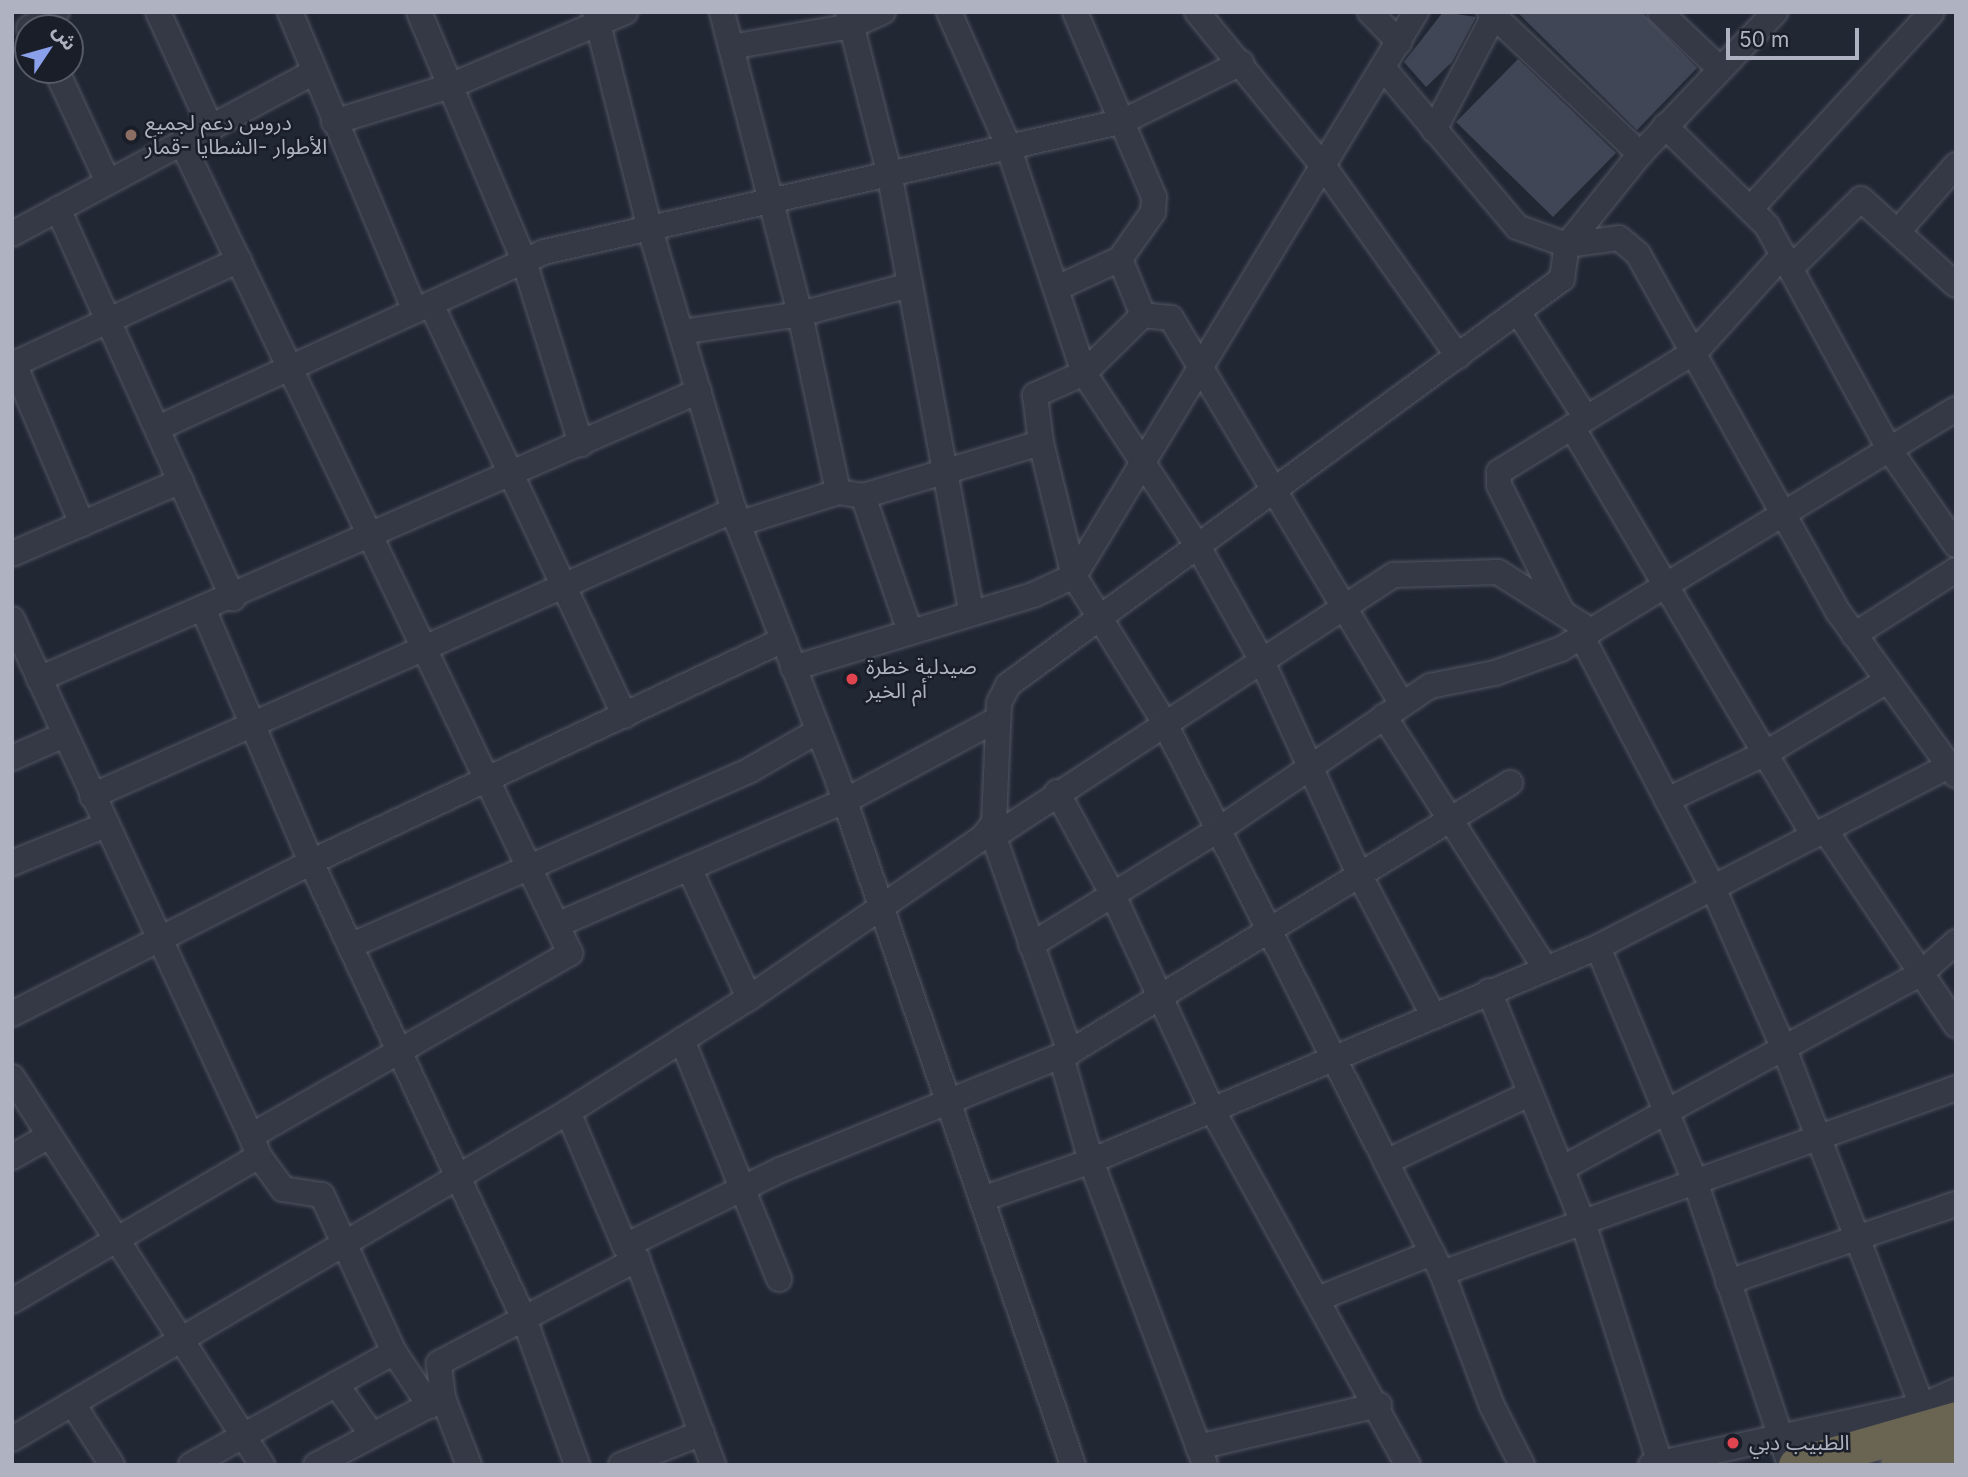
<!DOCTYPE html>
<html>
<head>
<meta charset="utf-8">
<style>
	body { margin:0 }
	#map { position:relative; width:1968px; height:1477px; overflow:hidden; background:#222734; font-family:Inter,"Noto Sans Arabic",sans-serif }
	div>[style] { position:absolute }
	.building>* { inset:0; background:#404655 }
	.roads { filter:drop-shadow(0 0 2px #525662) drop-shadow(0 0 2px #525662) }
	.minor>* { height:24px; margin:-12px; padding:0 12px; transform-origin:12px; border-radius:12px; background:#353945 }
	.highway>* { height:35px; margin:-17.5px; padding:0 17.5px; transform-origin:17.5px; border-radius:17.5px; background:#6a6553 }
	.dots>* { width:19px; height:19px; translate:-50% -50%; box-sizing:border-box; border:4px solid #1a1e29; border-radius:50% }
	span { translate:-50% -50%; white-space:nowrap; text-align:center; line-height:1.15; -webkit-text-stroke:5px #1a1e29; paint-order:stroke }
	.poi-label { font-size:21px; color:#afb3c1 }
	.left { translate:0 -50%; text-align:left }
	.frame { position:absolute; inset:0; border:14px solid #afb3c1; pointer-events:none }
	.north { position:absolute; left:14px; top:14px; width:70px; height:70px; box-sizing:border-box; background:#1a1e29; border:2px solid #565a66; border-radius:50%; rotate:54deg; font-size:19px; font-weight:700; line-height:28px; text-align:center; color:#afb3c1 }
	.north::after { content:''; display:block; margin:auto; width:24px; height:32px; background:#8aa0eb; clip-path:polygon(50% 0,100% 100%,50% 72%,0 100%) }
	.scale { position:absolute; left:1726px; top:28px; width:133px; height:32px; box-sizing:border-box; border:4px solid #afb3c1; border-top:0; padding-left:9px; font-size:21px; line-height:24px; white-space:nowrap; color:#afb3c1; -webkit-text-stroke:5px #1a1e29; paint-order:stroke }
</style>
</head>
<body>
<div id="map">
	<div class="building">
		<div style="clip-path:polygon(1443px 12px,1476px 17px,1452px 62px,1426px 87px,1404px 62px)"></div>
		<div style="clip-path:polygon(1517px 12px,1642px 12px,1697px 68px,1637px 130px)"></div>
		<div style="clip-path:polygon(1518px 59px,1616px 153px,1553px 217px,1456px 122px)"></div>
	</div>
	<div class="roads">
		<div class="minor">
			<div style="left:158px;top:12px;width:128px;rotate:65.4deg"></div>
			<div style="left:290px;top:12px;width:324px;rotate:67.3deg"></div>
			<div style="left:419px;top:12px;width:270px;rotate:67.1deg"></div>
			<div style="left:524px;top:261px;width:192px;rotate:72.7deg"></div>
			<div style="left:595px;top:12px;width:221px;rotate:75.8deg"></div>
			<div style="left:649px;top:226px;width:311px;rotate:73.4deg"></div>
			<div style="left:738px;top:524px;width:276px;rotate:68.7deg"></div>
			<div style="left:838px;top:781px;width:723px;rotate:71.04deg"></div>
			<div style="left:722px;top:12px;width:312px;rotate:75.5deg"></div>
			<div style="left:800px;top:314px;width:182px;rotate:77.9deg"></div>
			<div style="left:838px;top:492px;width:105px;rotate:162.3deg"></div>
			<div style="left:848px;top:12px;width:165px;rotate:75.6deg"></div>
			<div style="left:889px;top:172px;width:446px;rotate:79.4deg"></div>
			<div style="left:949px;top:12px;width:143px;rotate:66.1deg"></div>
			<div style="left:1007px;top:143px;width:243px;rotate:71.5deg"></div>
			<div style="left:1084px;top:373px;width:209px;rotate:56.7deg"></div>
			<div style="left:1199px;top:548px;width:127px;rotate:60.8deg"></div>
			<div style="left:1261px;top:659px;width:239px;rotate:65.5deg"></div>
			<div style="left:1360px;top:876px;width:157px;rotate:62.3deg"></div>
			<div style="left:1075px;top:12px;width:201px;rotate:66.9deg"></div>
			<div style="left:1154px;top:197px;width:15px;rotate:94deg"></div>
			<div style="left:1153px;top:212px;width:57px;rotate:125.1deg"></div>
			<div style="left:1120px;top:259px;width:61px;rotate:67.7deg"></div>
			<div style="left:1197px;top:12px;width:200px;rotate:50.7deg"></div>
			<div style="left:1324px;top:167px;width:232px;rotate:54.7deg"></div>
			<div style="left:1370px;top:12px;width:42px;rotate:46deg"></div>
			<div style="left:1490px;top:12px;width:207px;rotate:43.4deg"></div>
			<div style="left:1660px;top:12px;width:83px;rotate:43.5deg"></div>
			<div style="left:29px;top:28px;width:32px;rotate:-30deg"></div>
			<div style="left:731px;top:47px;width:122px;rotate:-9.9deg"></div>
			<div style="left:851px;top:26px;width:35px;rotate:-24deg"></div>
			<div style="left:1384px;top:69px;width:207px;rotate:49.9deg"></div>
			<div style="left:1517px;top:227px;width:53px;rotate:19.8deg"></div>
			<div style="left:1567px;top:245px;width:52px;rotate:-7.7deg"></div>
			<div style="left:1619px;top:238px;width:25px;rotate:40deg"></div>
			<div style="left:1638px;top:254px;width:411px;rotate:60.8deg"></div>
			<div style="left:1839px;top:613px;width:200px;rotate:54.2deg"></div>
			<div style="left:56px;top:70px;width:123px;rotate:65.1deg"></div>
			<div style="left:334px;top:122px;width:121px;rotate:-17.2deg"></div>
			<div style="left:450px;top:86px;width:190px;rotate:-22.9deg"></div>
			<div style="left:1665px;top:126px;width:143px;rotate:44.4deg"></div>
			<div style="left:1767px;top:226px;width:254px;rotate:61.3deg"></div>
			<div style="left:1889px;top:449px;width:117px;rotate:55.1deg"></div>
			<div style="left:1434px;top:130px;width:133px;rotate:-62.3deg"></div>
			<div style="left:1752px;top:207px;width:265px;rotate:-47.3deg"></div>
			<div style="left:58px;top:209px;width:427px;rotate:65.8deg"></div>
			<div style="left:1900px;top:229px;width:85px;rotate:-48.8deg"></div>
			<div style="left:12px;top:234px;width:343px;rotate:-28.2deg"></div>
			<div style="left:1791px;top:268px;width:98px;rotate:-44.6deg"></div>
			<div style="left:1861px;top:199px;width:128px;rotate:42.2deg"></div>
			<div style="left:1057px;top:288px;width:69px;rotate:-24.7deg"></div>
			<div style="left:431px;top:304px;width:455px;rotate:64.8deg"></div>
			<div style="left:1518px;top:312px;width:126px;rotate:57.3deg"></div>
			<div style="left:681px;top:332px;width:120px;rotate:-8.6deg"></div>
			<div style="left:800px;top:314px;width:114px;rotate:-14.8deg"></div>
			<div style="left:14px;top:364px;width:174px;rotate:67deg"></div>
			<div style="left:12px;top:365px;width:250px;rotate:-24.8deg"></div>
			<div style="left:1572px;top:427px;width:475px;rotate:59.4deg"></div>
			<div style="left:158px;top:428px;width:424px;rotate:-24.5deg"></div>
			<div style="left:544px;top:252px;width:595px;rotate:-12.73deg"></div>
			<div style="left:1124px;top:121px;width:131px;rotate:-26.4deg"></div>
			<div style="left:838px;top:492px;width:25px;rotate:9deg"></div>
			<div style="left:863px;top:496px;width:186px;rotate:-16.6deg"></div>
			<div style="left:863px;top:496px;width:144px;rotate:70.9deg"></div>
			<div style="left:12px;top:554px;width:184px;rotate:-23.4deg"></div>
			<div style="left:204px;top:611px;width:273px;rotate:66.9deg"></div>
			<div style="left:311px;top:862px;width:506px;rotate:65deg"></div>
			<div style="left:525px;top:1321px;width:153px;rotate:70.1deg"></div>
			<div style="left:1562px;top:612px;width:142px;rotate:-116.4deg"></div>
			<div style="left:1499px;top:485px;width:13px;rotate:-90deg"></div>
			<div style="left:1499px;top:472px;width:231px;rotate:-31.6deg"></div>
			<div style="left:1696px;top:351px;width:130px;rotate:-47.8deg"></div>
			<div style="left:12px;top:619px;width:570px;rotate:65.19deg"></div>
			<div style="left:1854px;top:635px;width:121px;rotate:-32.5deg"></div>
			<div style="left:1582px;top:637px;width:283px;rotate:62.4deg"></div>
			<div style="left:1713px;top:888px;width:178px;rotate:66.2deg"></div>
			<div style="left:1785px;top:1051px;width:381px;rotate:68.9deg"></div>
			<div style="left:1922px;top:1406px;width:26px;rotate:51deg"></div>
			<div style="left:793px;top:668px;width:251px;rotate:-16.9deg"></div>
			<div style="left:1033px;top:595px;width:45px;rotate:-24.9deg"></div>
			<div style="left:1074px;top:576px;width:660px;rotate:-58.77deg"></div>
			<div style="left:39px;top:679px;width:720px;rotate:-23.57deg"></div>
			<div style="left:1402px;top:704px;width:450px;rotate:-120.9deg"></div>
			<div style="left:1171px;top:318px;width:28px;rotate:-174deg"></div>
			<div style="left:1143px;top:315px;width:83px;rotate:135.5deg"></div>
			<div style="left:1084px;top:373px;width:54px;rotate:155.8deg"></div>
			<div style="left:1035px;top:395px;width:48px;rotate:82.9deg"></div>
			<div style="left:1041px;top:443px;width:137px;rotate:76.1deg"></div>
			<div style="left:1074px;top:576px;width:169px;rotate:58.3deg"></div>
			<div style="left:1163px;top:720px;width:495px;rotate:63.2deg"></div>
			<div style="left:1386px;top:1162px;width:124px;rotate:63.2deg"></div>
			<div style="left:1442px;top:1273px;width:142px;rotate:69.4deg"></div>
			<div style="left:1492px;top:1406px;width:66px;rotate:63deg"></div>
			<div style="left:1384px;top:716px;width:299px;rotate:57.4deg"></div>
			<div style="left:12px;top:758px;width:57px;rotate:-23.9deg"></div>
			<div style="left:1057px;top:792px;width:117px;rotate:61.5deg"></div>
			<div style="left:1113px;top:895px;width:238px;rotate:65.2deg"></div>
			<div style="left:1213px;top:1111px;width:404px;rotate:61.2deg"></div>
			<div style="left:92px;top:796px;width:703px;rotate:-24.01deg"></div>
			<div style="left:1667px;top:800px;width:110px;rotate:-25.4deg"></div>
			<div style="left:1766px;top:753px;width:141px;rotate:-30.8deg"></div>
			<div style="left:991px;top:829px;width:237px;rotate:70.5deg"></div>
			<div style="left:1825px;top:830px;width:235px;rotate:56.1deg"></div>
			<div style="left:993px;top:837px;width:479px;rotate:-33.2deg"></div>
			<div style="left:1394px;top:575px;width:104px;rotate:-1.7deg"></div>
			<div style="left:1498px;top:572px;width:110px;rotate:32.4deg"></div>
			<div style="left:12px;top:863px;width:101px;rotate:-22deg"></div>
			<div style="left:689px;top:868px;width:143px;rotate:65.2deg"></div>
			<div style="left:559px;top:924px;width:311px;rotate:-23.3deg"></div>
			<div style="left:845px;top:801px;width:174px;rotate:-28.2deg"></div>
			<div style="left:1031px;top:945px;width:220px;rotate:-31.6deg"></div>
			<div style="left:1218px;top:830px;width:256px;rotate:-34.2deg"></div>
			<div style="left:1430px;top:686px;width:66px;rotate:-11.3deg"></div>
			<div style="left:1495px;top:673px;width:70px;rotate:-20deg"></div>
			<div style="left:1561px;top:649px;width:462px;rotate:-31.3deg"></div>
			<div style="left:350px;top:946px;width:437px;rotate:-23.7deg"></div>
			<div style="left:750px;top:770px;width:78px;rotate:-29.8deg"></div>
			<div style="left:1598px;top:947px;width:253px;rotate:67.5deg"></div>
			<div style="left:1695px;top:1181px;width:299px;rotate:71.5deg"></div>
			<div style="left:1489px;top:991px;width:249px;rotate:67.9deg"></div>
			<div style="left:1583px;top:1222px;width:253px;rotate:72.3deg"></div>
			<div style="left:12px;top:1014px;width:335px;rotate:-26.9deg"></div>
			<div style="left:311px;top:862px;width:522px;rotate:-25.19deg"></div>
			<div style="left:682px;top:1040px;width:258px;rotate:67.9deg"></div>
			<div style="left:1061px;top:1056px;width:109px;rotate:74.1deg"></div>
			<div style="left:1091px;top:1161px;width:325px;rotate:69.4deg"></div>
			<div style="left:12px;top:1077px;width:462px;rotate:57.2deg"></div>
			<div style="left:568px;top:1112px;width:214px;rotate:-32.2deg"></div>
			<div style="left:749px;top:998px;width:284px;rotate:-34.5deg"></div>
			<div style="left:983px;top:837px;width:18px;rotate:-52deg"></div>
			<div style="left:994px;top:823px;width:120px;rotate:-87.6deg"></div>
			<div style="left:999px;top:703px;width:20px;rotate:-63deg"></div>
			<div style="left:1008px;top:685px;width:687px;rotate:-36.24deg"></div>
			<div style="left:1562px;top:279px;width:34px;rotate:-82deg"></div>
			<div style="left:1567px;top:245px;width:117px;rotate:-51.3deg"></div>
			<div style="left:1640px;top:154px;width:196px;rotate:-46.4deg"></div>
			<div style="left:259px;top:1156px;width:41px;rotate:54deg"></div>
			<div style="left:283px;top:1189px;width:39px;rotate:9deg"></div>
			<div style="left:322px;top:1195px;width:173px;rotate:65.4deg"></div>
			<div style="left:12px;top:1157px;width:43px;rotate:-29.6deg"></div>
			<div style="left:1386px;top:1162px;width:158px;rotate:-25.4deg"></div>
			<div style="left:1561px;top:1169px;width:407px;rotate:-28.5deg"></div>
			<div style="left:1919px;top:975px;width:50px;rotate:-41.7deg"></div>
			<div style="left:985px;top:1198px;width:112px;rotate:-19.2deg"></div>
			<div style="left:1091px;top:1161px;width:550px;rotate:-22.88deg"></div>
			<div style="left:1598px;top:947px;width:395px;rotate:-27.3deg"></div>
			<div style="left:625px;top:1246px;width:173px;rotate:-26.1deg"></div>
			<div style="left:780px;top:1170px;width:313px;rotate:-22.1deg"></div>
			<div style="left:1070px;top:1052px;width:516px;rotate:-31.44deg"></div>
			<div style="left:1442px;top:1273px;width:546px;rotate:-19.79deg"></div>
			<div style="left:1728px;top:1282px;width:241px;rotate:-18.9deg"></div>
			<div style="left:1318px;top:1299px;width:123px;rotate:-22deg"></div>
			<div style="left:12px;top:1301px;width:286px;rotate:-30.4deg"></div>
			<div style="left:259px;top:1156px;width:22px;rotate:-112deg"></div>
			<div style="left:251px;top:1136px;width:368px;rotate:-29.8deg"></div>
			<div style="left:570px;top:953px;width:898px;rotate:-115.59deg"></div>
			<div style="left:336px;top:1384px;width:62px;rotate:54.8deg"></div>
			<div style="left:443px;top:1398px;width:72px;rotate:68.8deg"></div>
			<div style="left:73px;top:1404px;width:72px;rotate:57.4deg"></div>
			<div style="left:12px;top:1439px;width:645px;rotate:-30.46deg"></div>
			<div style="left:568px;top:1112px;width:146px;rotate:67deg"></div>
			<div style="left:625px;top:1246px;width:18px;rotate:47deg"></div>
			<div style="left:637px;top:1259px;width:220px;rotate:69.7deg"></div>
			<div style="left:1198px;top:1447px;width:186px;rotate:-13.1deg"></div>
			<div style="left:191px;top:1465px;width:232px;rotate:-29.1deg"></div>
			<div style="left:394px;top:1352px;width:65px;rotate:56.3deg"></div>
			<div style="left:316px;top:1465px;width:144px;rotate:-27.8deg"></div>
			<div style="left:443px;top:1398px;width:35px;rotate:-97deg"></div>
			<div style="left:439px;top:1363px;width:224px;rotate:-27.7deg"></div>
			<div style="left:621px;top:1465px;width:87px;rotate:-21.6deg"></div>
			<div style="left:1651px;top:1465px;width:277px;rotate:-12.3deg"></div>
			<div style="left:1922px;top:1406px;width:37px;rotate:-24deg"></div>
		</div>
		<div class="highway">
			<div style="left:1796px;top:1465px;width:166px;rotate:-16deg"></div>
			<div style="left:1898px;top:1465px;width:61px;rotate:-18.1deg"></div>
		</div>
	</div>
	<div class="dots">
		<div style="left:131px;top:135px;background:#8d6e63"></div>
		<div style="left:852px;top:679px;background:#e0444e"></div>
		<div style="left:1733px;top:1443px;background:#e0444e"></div>
	</div>
	<div class="poi-label">
		<span class="left" style="left:145px;top:135px">دروس دعم لجميع<br>الأطوار -الشطايا -قمار</span>
		<span class="left" style="left:866px;top:679px">صيدلية خطرة<br>أم الخير</span>
		<span class="left" style="left:1749px;top:1443px">الطبيب دبي</span>
	</div>
	<div class="frame"></div>
	<div class="north">ش</div>
	<div class="scale">50 m</div>
</div>
</body>
</html>
